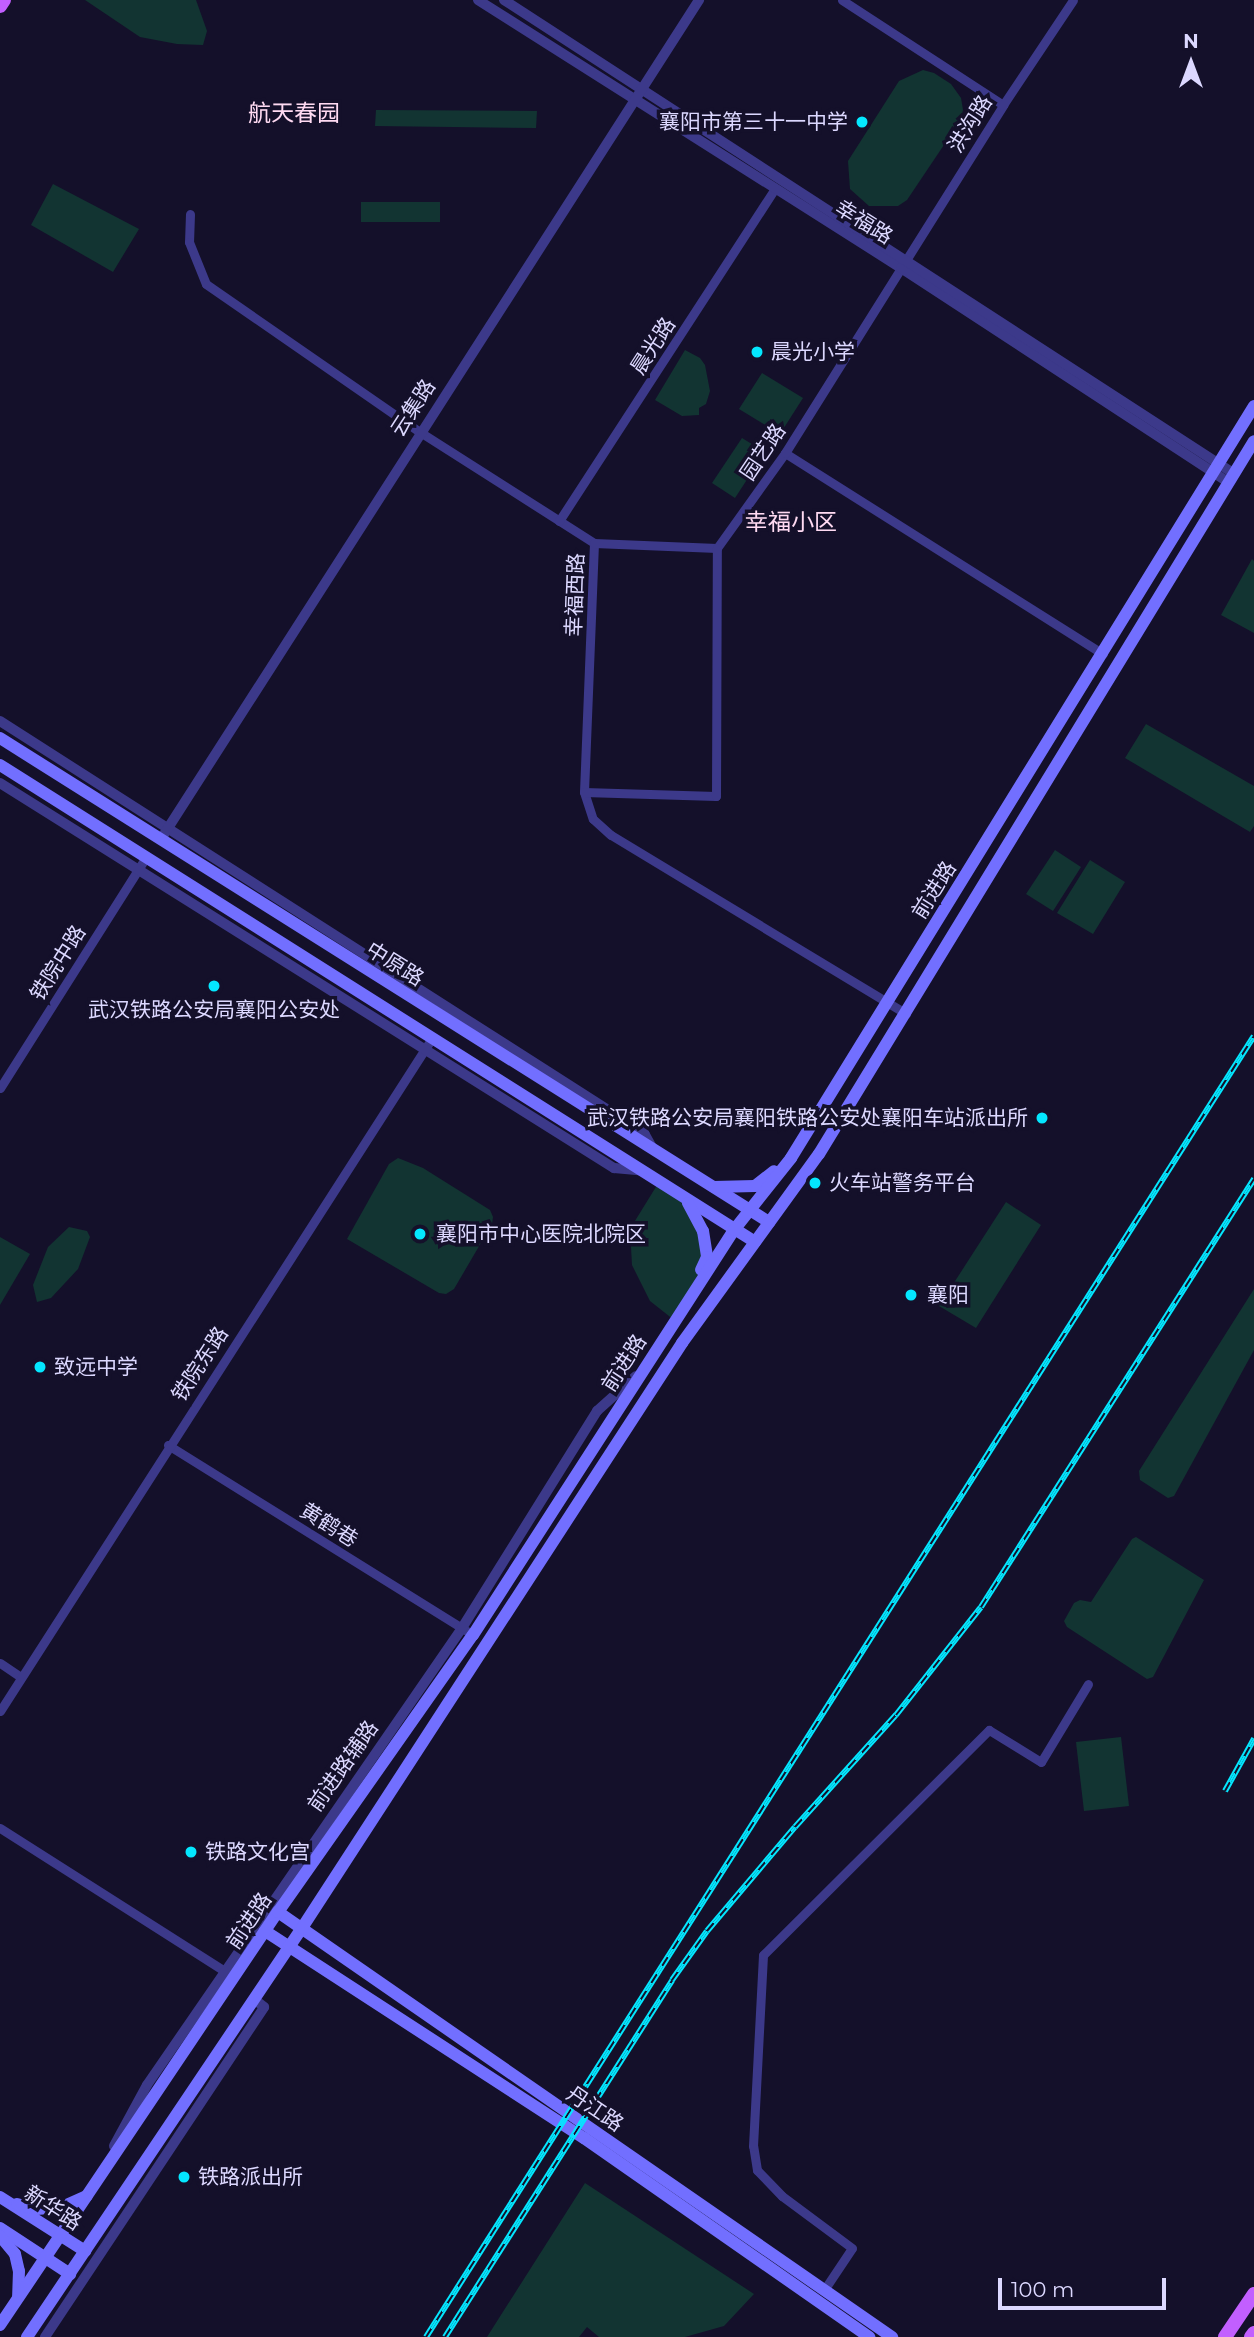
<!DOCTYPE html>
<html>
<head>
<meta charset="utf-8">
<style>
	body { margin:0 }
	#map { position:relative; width:1254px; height:2337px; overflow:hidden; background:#14102a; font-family:Montserrat,"Noto Sans SC",sans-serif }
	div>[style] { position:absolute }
	.green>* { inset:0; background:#123432 }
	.minor>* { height:9px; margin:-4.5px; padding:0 4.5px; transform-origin:4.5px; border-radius:4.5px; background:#3c398a }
	.tertiary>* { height:10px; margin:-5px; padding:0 5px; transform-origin:5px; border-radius:5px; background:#3c398a }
	.secondary>* { height:12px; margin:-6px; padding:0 6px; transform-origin:6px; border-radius:6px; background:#726fff }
	.primary>* { height:14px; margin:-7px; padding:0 7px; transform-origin:7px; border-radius:7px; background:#c25fff }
	.rail>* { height:6px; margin-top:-3px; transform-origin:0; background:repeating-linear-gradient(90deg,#14102a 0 10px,#04e7ff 0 20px); box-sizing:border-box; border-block:2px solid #04e7ff }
	.dots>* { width:19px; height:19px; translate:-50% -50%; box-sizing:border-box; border:4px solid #14102a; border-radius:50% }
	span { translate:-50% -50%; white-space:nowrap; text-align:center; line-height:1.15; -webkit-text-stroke:7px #14102a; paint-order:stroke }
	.poi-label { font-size:21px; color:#dcd8ff }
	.right { translate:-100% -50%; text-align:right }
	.left { translate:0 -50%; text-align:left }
	.street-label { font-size:21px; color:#dcd8ff }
	.neighbourhood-label { font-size:23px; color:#ffdaf2 }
	.north { position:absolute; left:1156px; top:28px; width:70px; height:70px; -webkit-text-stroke:5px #14102a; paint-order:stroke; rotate:0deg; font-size:19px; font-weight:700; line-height:28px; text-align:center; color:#dcd8ff }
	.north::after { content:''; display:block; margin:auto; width:24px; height:32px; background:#dcd8ff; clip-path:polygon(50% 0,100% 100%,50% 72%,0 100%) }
	.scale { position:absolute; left:998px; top:2278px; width:168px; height:32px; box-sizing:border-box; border:4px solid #dcd8ff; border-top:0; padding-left:9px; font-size:21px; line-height:24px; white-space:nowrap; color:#dcd8ff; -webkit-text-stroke:5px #14102a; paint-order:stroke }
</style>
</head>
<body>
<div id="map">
	<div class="green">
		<div style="clip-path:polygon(85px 0,196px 0,207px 31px,203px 45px,177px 44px,140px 37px)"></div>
		<div style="clip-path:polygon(923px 70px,934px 73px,951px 84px,961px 98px,963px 110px,960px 121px,907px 200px,898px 206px,869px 206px,850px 189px,848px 161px,899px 81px)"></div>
		<div style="clip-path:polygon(376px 110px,537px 111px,536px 128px,375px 126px)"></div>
		<div style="clip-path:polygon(53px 184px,139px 229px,113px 272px,31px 225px)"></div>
		<div style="clip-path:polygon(361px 202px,440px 202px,440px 222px,361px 222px)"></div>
		<div style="clip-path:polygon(685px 350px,700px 358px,705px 365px,710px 391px,706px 404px,699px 408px,699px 415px,682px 416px,655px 400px)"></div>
		<div style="clip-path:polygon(762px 373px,803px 398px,780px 434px,739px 409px)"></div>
		<div style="clip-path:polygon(742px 438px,765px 452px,735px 498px,712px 483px)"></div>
		<div style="clip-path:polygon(1252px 559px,1254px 561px,1254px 633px,1221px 615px)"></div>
		<div style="clip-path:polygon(1146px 724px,1254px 786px,1254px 826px,1250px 832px,1125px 758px)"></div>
		<div style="clip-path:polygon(1055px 850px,1081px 867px,1053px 911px,1026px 894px)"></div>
		<div style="clip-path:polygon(1090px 860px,1125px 882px,1093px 934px,1057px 913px)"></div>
		<div style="clip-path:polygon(398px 1158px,423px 1168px,490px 1210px,493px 1217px,492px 1224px,454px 1289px,446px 1294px,439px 1293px,347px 1239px,389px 1164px)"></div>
		<div style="clip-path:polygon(659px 1182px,686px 1200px,707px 1257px,674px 1320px,650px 1301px,632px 1265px,630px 1229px)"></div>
		<div style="clip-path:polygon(1006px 1202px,1041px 1225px,976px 1328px,939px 1306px)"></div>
		<div style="clip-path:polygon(69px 1227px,87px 1231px,90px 1237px,78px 1269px,51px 1298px,37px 1302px,33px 1285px,48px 1247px)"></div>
		<div style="clip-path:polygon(0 1237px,30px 1254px,0 1305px)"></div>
		<div style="clip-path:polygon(1254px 1289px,1254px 1350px,1174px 1496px,1168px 1498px,1140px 1480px,1139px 1471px)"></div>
		<div style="clip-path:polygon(1136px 1537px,1204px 1580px,1153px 1677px,1147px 1679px,1067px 1627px,1064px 1621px,1074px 1603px,1080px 1600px,1091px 1602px,1132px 1539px)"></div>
		<div style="clip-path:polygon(1121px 1737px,1129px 1806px,1084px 1811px,1076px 1742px)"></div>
		<div style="clip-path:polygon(585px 2183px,754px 2294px,724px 2326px,685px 2337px,599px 2337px,587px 2327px,579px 2337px,487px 2337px)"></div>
	</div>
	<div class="minor">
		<div style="left:842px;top:0;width:192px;rotate:33.1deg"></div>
		<div style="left:190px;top:214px;width:28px;rotate:92deg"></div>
		<div style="left:189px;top:242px;width:45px;rotate:68deg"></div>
		<div style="left:206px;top:284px;width:260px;rotate:34.7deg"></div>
		<div style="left:420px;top:432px;width:206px;rotate:32.5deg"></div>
		<div style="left:594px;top:543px;width:249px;rotate:92.3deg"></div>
		<div style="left:584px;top:792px;width:28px;rotate:72deg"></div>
		<div style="left:593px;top:819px;width:24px;rotate:42deg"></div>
		<div style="left:611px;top:835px;width:345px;rotate:31.2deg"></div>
		<div style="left:785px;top:453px;width:376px;rotate:32.3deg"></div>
		<div style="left:559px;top:521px;width:396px;rotate:-57deg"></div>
		<div style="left:594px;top:543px;width:123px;rotate:2.3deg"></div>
		<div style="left:717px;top:548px;width:117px;rotate:-54.4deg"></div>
		<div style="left:785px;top:453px;width:411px;rotate:-57.9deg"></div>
		<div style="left:1003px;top:105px;width:126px;rotate:-56.3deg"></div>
		<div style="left:584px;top:792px;width:132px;rotate:1.7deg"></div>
		<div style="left:716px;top:796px;width:248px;rotate:-89.8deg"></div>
		<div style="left:0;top:1088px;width:273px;rotate:-57.7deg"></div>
		<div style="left:168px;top:1445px;width:359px;rotate:31.9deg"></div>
		<div style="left:0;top:1663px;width:25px;rotate:34deg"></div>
		<div style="left:0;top:1711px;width:800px;rotate:-57.3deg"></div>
		<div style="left:0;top:1828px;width:272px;rotate:32.5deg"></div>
		<div style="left:824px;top:2290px;width:50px;rotate:-56.3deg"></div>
		<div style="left:852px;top:2248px;width:87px;rotate:-143.4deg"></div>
		<div style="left:782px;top:2196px;width:36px;rotate:-134deg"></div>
		<div style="left:757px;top:2170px;width:24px;rotate:-99deg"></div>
		<div style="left:753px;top:2146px;width:191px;rotate:-87deg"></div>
		<div style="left:763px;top:1955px;width:319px;rotate:-44.9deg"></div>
		<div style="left:989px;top:1730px;width:61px;rotate:31.6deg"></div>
		<div style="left:1041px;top:1762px;width:91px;rotate:-58.9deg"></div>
	</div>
	<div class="tertiary">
		<div style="left:478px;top:0;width:501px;rotate:32.36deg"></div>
		<div style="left:901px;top:268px;width:389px;rotate:33.2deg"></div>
		<div style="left:504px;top:0;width:869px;rotate:32.98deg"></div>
		<div style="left:0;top:721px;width:765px;rotate:32.61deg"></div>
		<div style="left:644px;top:1133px;width:18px;rotate:61deg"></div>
		<div style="left:0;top:783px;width:725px;rotate:32.09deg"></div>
		<div style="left:614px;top:1168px;width:25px;rotate:5deg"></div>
		<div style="left:161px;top:839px;width:997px;rotate:-57.33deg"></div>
		<div style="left:114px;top:2146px;width:69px;rotate:-61.6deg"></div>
		<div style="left:147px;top:2085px;width:555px;rotate:-55.42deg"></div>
		<div style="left:462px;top:1628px;width:256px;rotate:-58.1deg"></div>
		<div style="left:597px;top:1411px;width:52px;rotate:-41.9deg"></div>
		<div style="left:45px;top:2337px;width:396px;rotate:-56.4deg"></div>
		<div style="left:264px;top:2007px;width:13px;rotate:-141deg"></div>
	</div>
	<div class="secondary">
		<div style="left:0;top:738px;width:909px;rotate:32.19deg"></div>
		<div style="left:0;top:765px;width:893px;rotate:32.28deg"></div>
		<div style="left:714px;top:1187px;width:41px;rotate:-1.4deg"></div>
		<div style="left:755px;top:1186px;width:24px;rotate:-38deg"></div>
		<div style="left:688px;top:1203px;width:32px;rotate:62deg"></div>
		<div style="left:703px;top:1231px;width:26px;rotate:81deg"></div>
		<div style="left:707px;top:1257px;width:14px;rotate:115deg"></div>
		<div style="left:278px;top:1912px;width:747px;rotate:34.69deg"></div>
		<div style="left:265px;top:1931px;width:380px;rotate:33deg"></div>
		<div style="left:584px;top:2138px;width:348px;rotate:34.9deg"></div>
		<div style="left:0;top:2197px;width:101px;rotate:32.4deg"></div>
		<div style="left:17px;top:2204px;width:20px;rotate:15deg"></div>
		<div style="left:36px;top:2209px;width:26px;rotate:-4deg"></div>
		<div style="left:62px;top:2207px;width:27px;rotate:-24deg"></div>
		<div style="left:0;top:2228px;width:84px;rotate:33.3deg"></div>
		<div style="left:0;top:2236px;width:23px;rotate:50deg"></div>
		<div style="left:15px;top:2254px;width:17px;rotate:77deg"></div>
		<div style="left:19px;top:2271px;width:25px;rotate:92deg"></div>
		<div style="left:0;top:2325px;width:498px;rotate:-56.1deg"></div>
		<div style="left:278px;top:1912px;width:339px;rotate:-54.9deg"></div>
		<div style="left:473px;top:1635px;width:482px;rotate:-57.2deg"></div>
		<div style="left:734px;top:1230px;width:92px;rotate:-51.6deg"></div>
		<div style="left:791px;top:1158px;width:883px;rotate:-58.38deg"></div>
		<div style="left:27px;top:2337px;width:493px;rotate:-56.1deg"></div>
		<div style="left:302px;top:1928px;width:698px;rotate:-56.99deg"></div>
		<div style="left:682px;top:1343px;width:233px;rotate:-54.1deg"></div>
		<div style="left:819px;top:1154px;width:835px;rotate:-58.61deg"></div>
	</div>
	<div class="primary">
		<div style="left:0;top:6px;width:7px;rotate:-56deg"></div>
		<div style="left:1225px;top:2337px;width:52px;rotate:-56deg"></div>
		<div style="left:1251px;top:2337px;width:5px;rotate:-53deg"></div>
	</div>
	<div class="rail">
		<div style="left:1225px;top:1791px;width:60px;rotate:-60.9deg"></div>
		<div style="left:426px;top:2337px;width:1542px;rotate:-57.53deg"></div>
		<div style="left:445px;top:2337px;width:423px;rotate:-57.5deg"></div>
		<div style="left:672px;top:1980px;width:60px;rotate:-54.5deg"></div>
		<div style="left:707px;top:1931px;width:136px;rotate:-49.8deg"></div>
		<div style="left:795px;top:1827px;width:151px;rotate:-48deg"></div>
		<div style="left:896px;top:1715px;width:137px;rotate:-51.8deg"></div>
		<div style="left:981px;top:1607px;width:508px;rotate:-57.47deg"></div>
	</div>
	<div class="dots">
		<div style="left:862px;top:122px;background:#04e7ff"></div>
		<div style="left:757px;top:352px;background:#04e7ff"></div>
		<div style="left:214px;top:986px;background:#04e7ff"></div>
		<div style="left:1042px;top:1118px;background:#04e7ff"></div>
		<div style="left:815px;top:1183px;background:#04e7ff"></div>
		<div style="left:420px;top:1234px;background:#04e7ff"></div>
		<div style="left:911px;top:1295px;background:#04e7ff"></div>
		<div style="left:40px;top:1367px;background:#04e7ff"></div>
		<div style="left:191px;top:1852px;background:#04e7ff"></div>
		<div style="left:184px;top:2177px;background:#04e7ff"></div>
	</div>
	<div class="poi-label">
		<span class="right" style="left:848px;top:122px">襄阳市第三十一中学</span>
		<span class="left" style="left:771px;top:352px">晨光小学</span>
		<span style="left:214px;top:1010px">武汉铁路公安局襄阳公安处</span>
		<span class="right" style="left:1028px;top:1118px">武汉铁路公安局襄阳铁路公安处襄阳车站派出所</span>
		<span class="left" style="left:829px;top:1183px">火车站警务平台</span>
		<span class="left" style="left:436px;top:1234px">襄阳市中心医院北院区</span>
		<span class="left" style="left:927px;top:1295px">襄阳</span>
		<span class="left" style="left:54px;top:1367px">致远中学</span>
		<span class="left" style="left:205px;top:1852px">铁路文化宫</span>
		<span class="left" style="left:198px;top:2177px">铁路派出所</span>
	</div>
	<div class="street-label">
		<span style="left:970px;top:124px;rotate:-58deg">洪沟路</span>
		<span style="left:864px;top:222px;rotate:32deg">幸福路</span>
		<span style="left:653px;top:346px;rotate:-57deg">晨光路</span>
		<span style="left:413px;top:408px;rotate:-57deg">云集路</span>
		<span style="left:763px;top:452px;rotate:-56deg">园艺路</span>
		<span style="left:575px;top:595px;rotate:-88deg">幸福西路</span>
		<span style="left:934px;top:890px;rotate:-58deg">前进路</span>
		<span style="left:58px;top:963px;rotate:-58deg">铁院中路</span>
		<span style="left:395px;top:964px;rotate:32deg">中原路</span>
		<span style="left:624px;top:1363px;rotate:-57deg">前进路</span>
		<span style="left:200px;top:1364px;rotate:-57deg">铁院东路</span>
		<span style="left:329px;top:1525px;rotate:32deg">黄鹤巷</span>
		<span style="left:343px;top:1766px;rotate:-55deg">前进路辅路</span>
		<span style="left:249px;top:1921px;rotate:-56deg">前进路</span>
		<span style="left:595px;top:2109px;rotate:34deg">丹江路</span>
		<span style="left:53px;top:2208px;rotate:33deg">新华路</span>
	</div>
	<div class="neighbourhood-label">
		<span style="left:294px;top:113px">航天春园</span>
		<span style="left:791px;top:522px">幸福小区</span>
	</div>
	<div class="north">N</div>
	<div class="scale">100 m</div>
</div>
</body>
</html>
